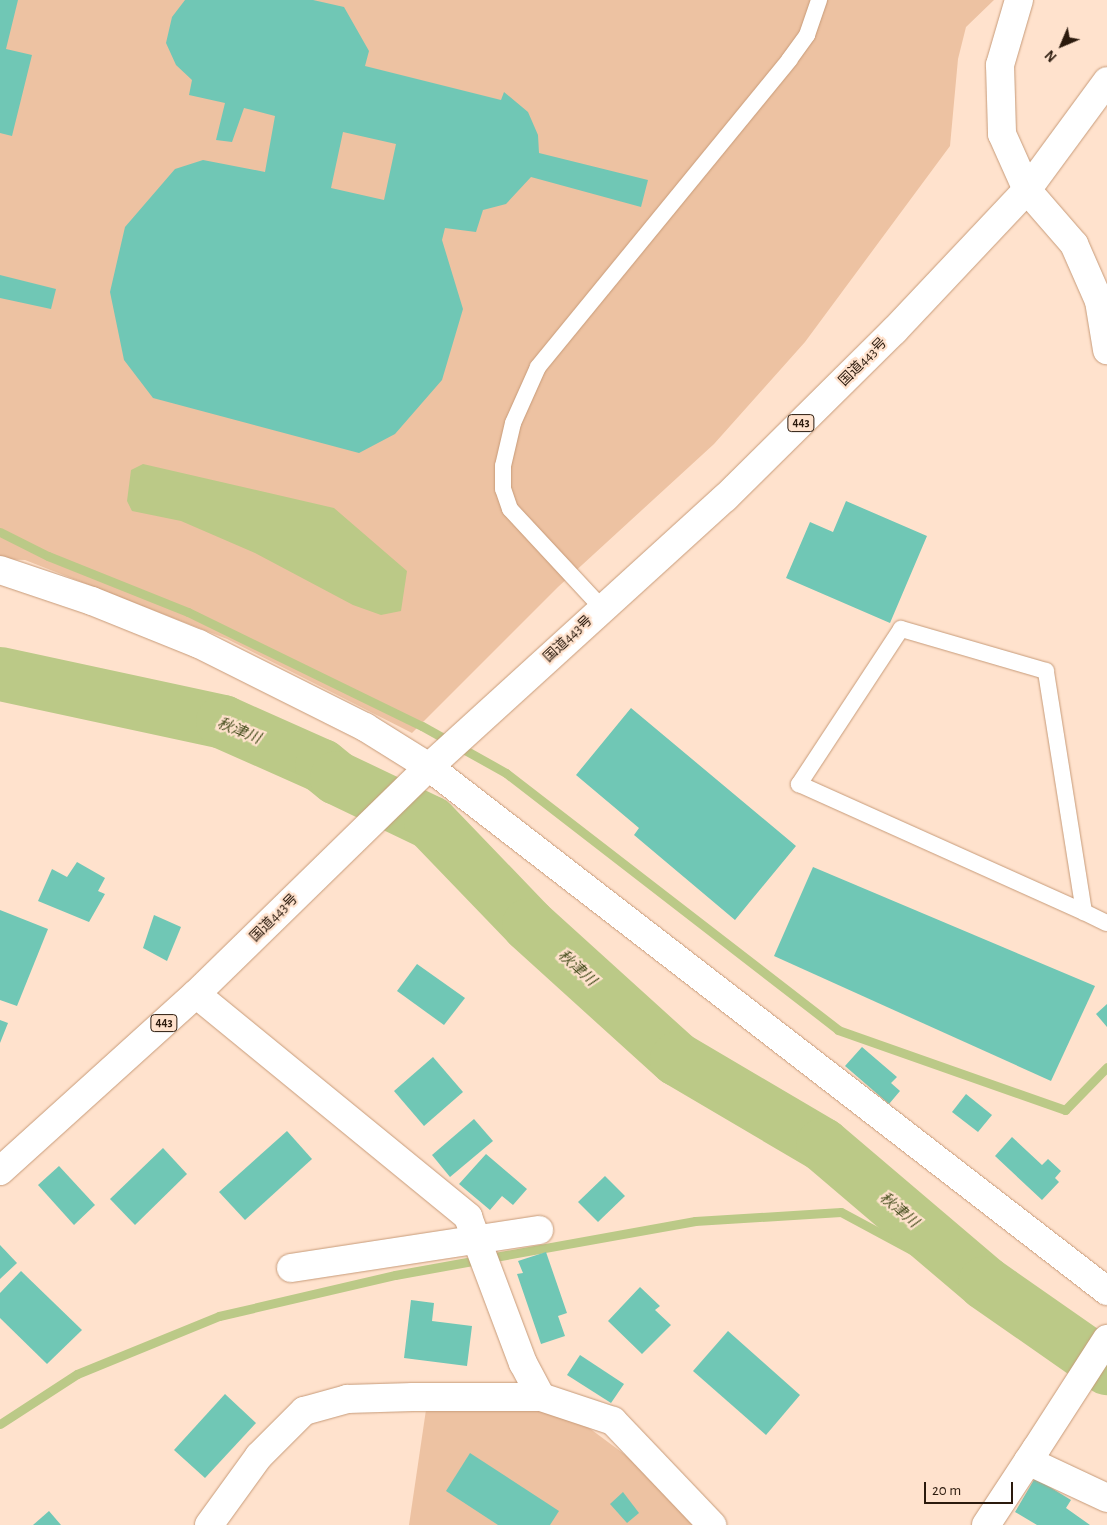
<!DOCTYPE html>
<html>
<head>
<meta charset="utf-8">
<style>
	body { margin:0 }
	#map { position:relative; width:1107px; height:1525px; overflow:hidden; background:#ffe2cd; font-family:"Alegreya Sans","Noto Sans JP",sans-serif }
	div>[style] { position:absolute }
	.green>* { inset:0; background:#edc2a2 }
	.water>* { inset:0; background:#bbc987 }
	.stream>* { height:9px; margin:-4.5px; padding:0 4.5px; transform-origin:4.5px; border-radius:4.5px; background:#bbc987 }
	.river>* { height:54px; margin:-27px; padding:0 27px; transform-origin:27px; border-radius:27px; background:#bbc987 }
	.building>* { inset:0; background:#70c7b5 }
	.roads { filter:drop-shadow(0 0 1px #c79b79) drop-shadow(0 0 1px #c79b79) }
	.lane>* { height:16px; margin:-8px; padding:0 8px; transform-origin:8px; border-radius:8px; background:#fff }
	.street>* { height:28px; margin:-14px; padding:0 14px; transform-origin:14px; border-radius:14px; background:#fff }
	.secondary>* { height:28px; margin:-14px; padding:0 14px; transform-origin:14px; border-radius:14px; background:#fff }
	.highway>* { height:28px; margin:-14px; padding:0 14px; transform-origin:14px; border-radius:14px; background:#fff }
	span { translate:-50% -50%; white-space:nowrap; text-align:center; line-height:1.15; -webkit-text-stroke:4.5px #ffe2cd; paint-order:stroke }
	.shield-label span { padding:1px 4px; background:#ffe2cd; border:1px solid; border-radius:4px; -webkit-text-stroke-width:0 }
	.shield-label { font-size:12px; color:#2b1a0d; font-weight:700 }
	.street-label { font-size:14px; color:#2b1a0d }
	.water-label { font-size:15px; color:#424b1a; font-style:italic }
	.north { position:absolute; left:1037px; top:20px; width:50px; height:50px; -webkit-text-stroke:4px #ffe2cd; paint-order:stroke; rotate:225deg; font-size:14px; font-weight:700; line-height:20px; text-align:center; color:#2b1a0d }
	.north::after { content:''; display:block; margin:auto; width:18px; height:22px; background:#2b1a0d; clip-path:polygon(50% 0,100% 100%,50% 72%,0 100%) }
	.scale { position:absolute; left:924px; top:1482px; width:89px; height:22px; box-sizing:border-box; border:2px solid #2b1a0d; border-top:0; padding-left:6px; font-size:15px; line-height:18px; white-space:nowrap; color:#2b1a0d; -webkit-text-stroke:4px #ffe2cd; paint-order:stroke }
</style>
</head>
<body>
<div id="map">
	<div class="green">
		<div style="clip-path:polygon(0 0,994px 0,966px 27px,958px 59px,950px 146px,805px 342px,714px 444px,558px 587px,412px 733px,227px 639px,25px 560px,0 559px)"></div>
		<div style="clip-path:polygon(427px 1403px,518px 1404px,577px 1419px,663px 1483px,704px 1525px,409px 1525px)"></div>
	</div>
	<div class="water">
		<div style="clip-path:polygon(143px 464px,334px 508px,407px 571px,401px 611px,381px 615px,353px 605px,255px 553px,181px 521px,132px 511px,127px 501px,131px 470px)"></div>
	</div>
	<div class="stream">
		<div style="left:0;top:532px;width:54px;rotate:26.6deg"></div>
		<div style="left:48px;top:556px;width:151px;rotate:21.8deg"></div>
		<div style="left:188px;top:612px;width:260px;rotate:26deg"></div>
		<div style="left:422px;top:726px;width:96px;rotate:29.2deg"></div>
		<div style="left:506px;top:773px;width:420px;rotate:37.7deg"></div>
		<div style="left:838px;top:1030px;width:241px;rotate:19.4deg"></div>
		<div style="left:1065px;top:1110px;width:60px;rotate:-45.7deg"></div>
		<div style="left:0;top:1424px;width:92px;rotate:-33deg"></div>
		<div style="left:77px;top:1374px;width:153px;rotate:-22.2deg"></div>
		<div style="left:219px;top:1316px;width:181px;rotate:-13.1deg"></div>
		<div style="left:395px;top:1275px;width:305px;rotate:-10.2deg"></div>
		<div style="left:695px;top:1221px;width:146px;rotate:-3.5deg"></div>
		<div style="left:841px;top:1212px;width:86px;rotate:28.3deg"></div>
		<div style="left:917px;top:1253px;width:74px;rotate:23.8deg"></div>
	</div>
	<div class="river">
		<div style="left:0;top:674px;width:228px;rotate:12.1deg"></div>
		<div style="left:223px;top:722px;width:108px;rotate:24deg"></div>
		<div style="left:322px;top:766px;width:19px;rotate:39deg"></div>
		<div style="left:337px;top:778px;width:104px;rotate:25.6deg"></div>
		<div style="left:431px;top:823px;width:141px;rotate:46.1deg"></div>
		<div style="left:529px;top:925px;width:200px;rotate:42.2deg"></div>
		<div style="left:677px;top:1059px;width:169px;rotate:30.5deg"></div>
		<div style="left:823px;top:1145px;width:213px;rotate:40.4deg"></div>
		<div style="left:985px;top:1283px;width:149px;rotate:34.9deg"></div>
	</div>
	<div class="building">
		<div style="clip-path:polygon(0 0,18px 0,6px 49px,32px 55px,12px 136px,0 133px)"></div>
		<div style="clip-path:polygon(evenodd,185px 0,313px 0,344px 7px,369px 51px,365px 66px,501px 100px,504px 92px,528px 112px,538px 135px,539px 153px,648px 180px,641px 207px,531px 177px,506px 204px,483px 210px,476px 232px,445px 228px,442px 240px,463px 309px,442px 380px,395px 434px,359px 453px,153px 398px,124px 360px,110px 292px,125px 227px,175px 169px,203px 160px,265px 172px,275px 116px,244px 108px,232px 142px,216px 140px,225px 103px,189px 95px,192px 80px,176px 65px,166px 43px,172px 17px,185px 0,343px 132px,396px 144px,384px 200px,331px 188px,343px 132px)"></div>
		<div style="clip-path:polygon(0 275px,56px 289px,51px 309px,0 298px)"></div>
		<div style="clip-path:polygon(846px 501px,927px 536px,890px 623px,786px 578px,810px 522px,833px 532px)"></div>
		<div style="clip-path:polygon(631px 708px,796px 846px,735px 920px,634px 835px,639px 828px,576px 775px)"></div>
		<div style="clip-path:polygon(77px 862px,105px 878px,98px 891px,105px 894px,89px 922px,38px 901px,52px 869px,67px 877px)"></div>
		<div style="clip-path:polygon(813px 867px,1095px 986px,1051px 1081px,774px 956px)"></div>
		<div style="clip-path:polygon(0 910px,48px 929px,17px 1006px,0 1000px)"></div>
		<div style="clip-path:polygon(154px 915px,181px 927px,167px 961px,143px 948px)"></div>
		<div style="clip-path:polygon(417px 964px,465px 998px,444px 1025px,397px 991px)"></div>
		<div style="clip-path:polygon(1107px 1004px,1107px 1027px,1096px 1014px)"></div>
		<div style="clip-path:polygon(0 1020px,8px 1023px,0 1043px)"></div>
		<div style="clip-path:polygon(862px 1047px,897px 1077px,891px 1083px,900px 1091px,889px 1104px,845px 1066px)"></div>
		<div style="clip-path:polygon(433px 1057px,463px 1092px,424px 1126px,394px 1091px)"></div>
		<div style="clip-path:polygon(966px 1094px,992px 1115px,978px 1132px,952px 1112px)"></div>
		<div style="clip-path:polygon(474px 1119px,493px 1141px,450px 1177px,432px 1155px)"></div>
		<div style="clip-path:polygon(287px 1131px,312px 1159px,245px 1220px,219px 1192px)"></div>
		<div style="clip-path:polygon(1012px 1137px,1042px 1165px,1048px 1159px,1061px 1171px,1055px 1178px,1059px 1182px,1042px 1200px,995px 1156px)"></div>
		<div style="clip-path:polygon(163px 1148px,187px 1174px,135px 1225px,110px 1199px)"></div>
		<div style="clip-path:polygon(486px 1154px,527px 1189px,513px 1205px,502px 1196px,490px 1210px,459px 1184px)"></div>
		<div style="clip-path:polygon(59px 1166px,95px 1205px,74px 1225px,38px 1185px)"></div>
		<div style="clip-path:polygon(605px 1176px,625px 1196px,598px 1222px,578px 1202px)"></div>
		<div style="clip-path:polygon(0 1245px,17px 1263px,0 1279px)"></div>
		<div style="clip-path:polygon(546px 1252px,567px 1313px,558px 1316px,565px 1336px,541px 1344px,517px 1274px,523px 1273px,518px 1261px)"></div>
		<div style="clip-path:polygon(21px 1271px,82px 1330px,47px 1364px,0 1318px,0 1293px)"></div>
		<div style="clip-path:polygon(640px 1287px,660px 1306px,655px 1310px,671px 1325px,642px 1354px,608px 1321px)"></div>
		<div style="clip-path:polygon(411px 1300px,434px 1303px,432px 1321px,472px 1326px,467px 1366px,404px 1358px)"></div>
		<div style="clip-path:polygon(728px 1331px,800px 1395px,766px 1435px,693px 1371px)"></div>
		<div style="clip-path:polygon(580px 1355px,624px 1384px,611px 1403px,567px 1375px)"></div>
		<div style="clip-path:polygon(225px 1394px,256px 1423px,205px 1478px,174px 1450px)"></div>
		<div style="clip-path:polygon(470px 1453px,559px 1511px,550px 1525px,498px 1525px,446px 1491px)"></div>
		<div style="clip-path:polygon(1035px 1478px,1071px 1500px,1066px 1508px,1090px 1525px,1037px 1525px,1015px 1512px)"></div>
		<div style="clip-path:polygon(623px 1492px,639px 1513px,627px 1523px,610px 1504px)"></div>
		<div style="clip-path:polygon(49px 1511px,61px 1525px,33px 1525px)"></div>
	</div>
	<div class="roads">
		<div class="lane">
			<div style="left:602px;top:608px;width:135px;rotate:-132.9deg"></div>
			<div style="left:510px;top:509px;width:21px;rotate:-109deg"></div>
			<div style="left:503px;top:489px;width:23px;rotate:-90deg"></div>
			<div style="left:503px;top:466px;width:44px;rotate:-76.9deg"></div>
			<div style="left:513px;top:423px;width:61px;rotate:-65.9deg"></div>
			<div style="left:538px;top:367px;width:397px;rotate:-50.7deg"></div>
			<div style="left:789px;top:60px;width:31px;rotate:-54deg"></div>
			<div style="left:807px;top:35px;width:37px;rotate:-71deg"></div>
			<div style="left:1084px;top:912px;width:244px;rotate:-99deg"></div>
			<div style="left:1046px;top:671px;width:151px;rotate:-163.8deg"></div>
			<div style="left:901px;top:629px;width:186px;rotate:123.3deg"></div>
			<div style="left:799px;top:784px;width:312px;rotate:24.2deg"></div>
			<div style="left:1084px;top:912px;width:25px;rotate:26deg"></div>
		</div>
		<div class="street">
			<div style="left:0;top:570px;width:97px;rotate:18.6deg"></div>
			<div style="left:92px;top:601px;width:115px;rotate:21.9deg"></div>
			<div style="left:199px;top:644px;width:186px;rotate:26.6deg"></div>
			<div style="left:365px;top:727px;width:75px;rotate:32deg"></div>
			<div style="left:429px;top:767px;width:857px;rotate:37.7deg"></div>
			<div style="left:196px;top:994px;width:352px;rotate:39.3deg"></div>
			<div style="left:468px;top:1217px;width:156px;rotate:69.4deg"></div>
			<div style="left:523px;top:1363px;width:38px;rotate:62deg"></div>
			<div style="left:291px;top:1268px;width:251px;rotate:-8.7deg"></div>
			<div style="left:1028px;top:1461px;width:87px;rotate:25.1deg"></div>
			<div style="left:209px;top:1525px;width:85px;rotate:-54.1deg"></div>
			<div style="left:259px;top:1456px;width:64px;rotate:-45deg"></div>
			<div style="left:304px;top:1411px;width:45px;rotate:-15.6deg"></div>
			<div style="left:347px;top:1399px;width:66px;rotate:-1.7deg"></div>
			<div style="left:413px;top:1397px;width:128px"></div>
			<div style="left:541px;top:1397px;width:76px;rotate:18.4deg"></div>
			<div style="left:613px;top:1421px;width:144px;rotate:46.4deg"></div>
			<div style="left:986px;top:1525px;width:91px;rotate:-56.7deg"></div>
		</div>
		<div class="secondary">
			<div style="left:1019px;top:0;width:68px;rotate:106.3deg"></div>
			<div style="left:1000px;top:65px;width:69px;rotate:88.3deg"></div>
			<div style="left:1002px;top:134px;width:61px;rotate:65.9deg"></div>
			<div style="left:1027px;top:190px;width:72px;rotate:49deg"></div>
			<div style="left:1074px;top:244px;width:62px;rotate:66.3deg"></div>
			<div style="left:1099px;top:301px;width:50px;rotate:80.7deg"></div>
			<div style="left:1036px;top:1449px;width:131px;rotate:-57.2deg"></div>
		</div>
		<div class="highway">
			<div style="left:0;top:1171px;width:264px;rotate:-42.1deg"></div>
			<div style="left:196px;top:994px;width:325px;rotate:-44.3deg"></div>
			<div style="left:429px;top:767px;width:400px;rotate:-42.3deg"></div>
			<div style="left:725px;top:498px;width:238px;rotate:-44.7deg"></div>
			<div style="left:894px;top:331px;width:194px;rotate:-46.7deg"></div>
			<div style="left:1027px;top:190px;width:135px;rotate:-53.7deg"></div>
		</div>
	</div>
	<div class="shield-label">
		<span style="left:801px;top:423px">443</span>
		<span style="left:164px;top:1023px">443</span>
	</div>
	<div class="street-label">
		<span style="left:863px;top:362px;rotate:-45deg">国道443号</span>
		<span style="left:568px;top:639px;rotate:-43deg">国道443号</span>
		<span style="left:274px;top:918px;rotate:-45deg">国道443号</span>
	</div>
	<div class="water-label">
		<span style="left:239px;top:731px;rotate:22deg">秋津川</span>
		<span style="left:577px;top:968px;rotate:42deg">秋津川</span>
		<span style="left:899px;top:1210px;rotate:40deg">秋津川</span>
	</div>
	<div class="north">N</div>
	<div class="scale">20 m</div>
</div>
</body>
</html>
